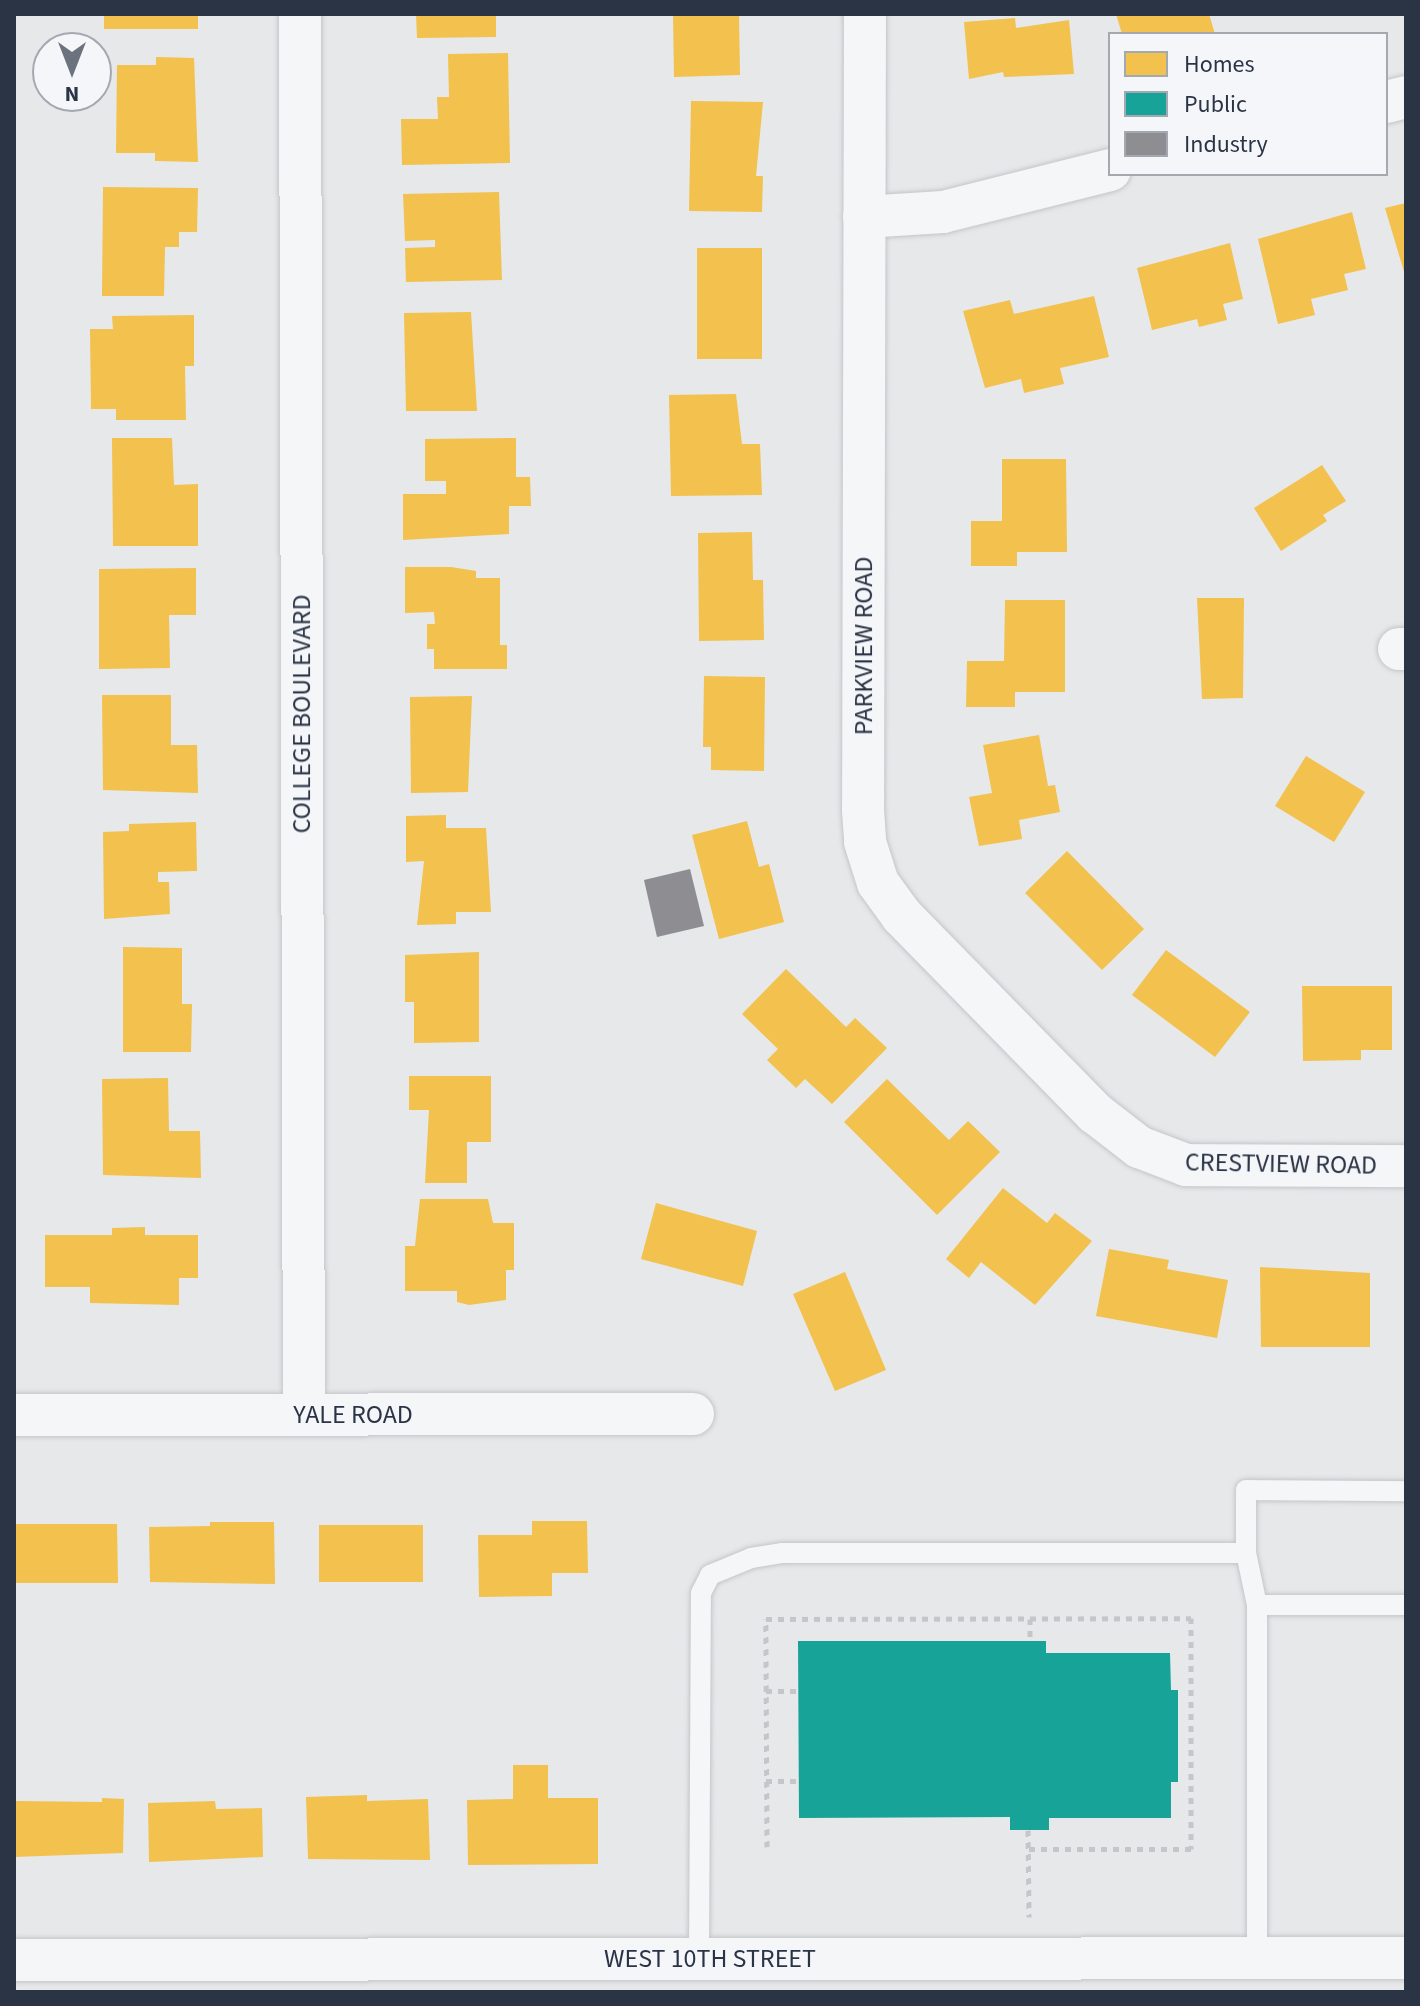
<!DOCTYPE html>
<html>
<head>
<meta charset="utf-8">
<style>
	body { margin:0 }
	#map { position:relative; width:1420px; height:2006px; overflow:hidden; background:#e6e8ea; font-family:"Source Sans 3",sans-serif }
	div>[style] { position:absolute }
	.homes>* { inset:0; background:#f2c14e }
	.public>* { inset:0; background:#17a398 }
	.industry>* { inset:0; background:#8d8d92 }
	.path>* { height:5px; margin-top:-2.5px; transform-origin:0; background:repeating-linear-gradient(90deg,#c5c6ca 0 6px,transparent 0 12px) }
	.roads { filter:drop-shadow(0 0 2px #c4c6c8) drop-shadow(0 0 2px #c4c6c8) }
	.service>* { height:20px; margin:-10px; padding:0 10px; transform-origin:10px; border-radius:10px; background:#f5f6f7 }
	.minor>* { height:42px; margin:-21px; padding:0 21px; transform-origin:21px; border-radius:21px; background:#f5f6f7 }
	span { translate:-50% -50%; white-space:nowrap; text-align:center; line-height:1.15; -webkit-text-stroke:8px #f4f6f9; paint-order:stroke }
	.street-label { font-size:26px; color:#2b3445 }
	.frame { position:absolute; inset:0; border:16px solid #2b3445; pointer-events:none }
	.legend { position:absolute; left:1108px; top:32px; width:280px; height:144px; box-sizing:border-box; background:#f4f6f9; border:2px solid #a4a8b1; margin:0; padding:10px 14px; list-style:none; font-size:24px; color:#2b3445 }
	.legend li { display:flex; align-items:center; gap:16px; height:40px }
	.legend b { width:40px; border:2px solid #a4a8b1 }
	.north { position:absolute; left:32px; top:32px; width:80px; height:80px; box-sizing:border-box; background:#f4f6f9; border:2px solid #a4a8b1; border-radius:50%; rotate:180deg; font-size:22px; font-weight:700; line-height:32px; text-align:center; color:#2b3445 }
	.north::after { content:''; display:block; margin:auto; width:28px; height:36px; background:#6c737f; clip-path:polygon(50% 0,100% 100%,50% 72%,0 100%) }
</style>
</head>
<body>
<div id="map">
	<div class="homes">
		<div style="clip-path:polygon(104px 14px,198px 14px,198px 29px,104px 29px)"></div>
		<div style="clip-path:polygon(416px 14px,496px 14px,496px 37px,417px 38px)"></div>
		<div style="clip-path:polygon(673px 14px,739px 14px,740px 75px,674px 77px)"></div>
		<div style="clip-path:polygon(1116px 14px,1209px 14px,1215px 34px,1122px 34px)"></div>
		<div style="clip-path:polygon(1015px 18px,1016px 28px,1069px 20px,1074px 74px,1004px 77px,1003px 72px,969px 79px,964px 22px)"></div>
		<div style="clip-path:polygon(508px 53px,510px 163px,402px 165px,401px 119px,438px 119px,437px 97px,449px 97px,448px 54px)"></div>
		<div style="clip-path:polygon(156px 57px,194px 58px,198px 162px,155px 161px,155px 153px,116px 153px,117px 65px,156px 65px)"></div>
		<div style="clip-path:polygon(691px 101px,763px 102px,756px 176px,763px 176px,762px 212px,689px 211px)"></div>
		<div style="clip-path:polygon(103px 187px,198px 188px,197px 232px,179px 232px,179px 247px,165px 247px,164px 296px,102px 296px)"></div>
		<div style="clip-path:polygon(499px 192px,502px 280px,406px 282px,405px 248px,435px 247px,435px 240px,405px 241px,403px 194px)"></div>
		<div style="clip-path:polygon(1406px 203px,1406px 275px,1405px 275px,1385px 208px)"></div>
		<div style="clip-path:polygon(1352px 212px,1366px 269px,1344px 274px,1348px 290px,1311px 299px,1315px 315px,1278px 324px,1258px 239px)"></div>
		<div style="clip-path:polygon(1230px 243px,1243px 299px,1223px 304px,1227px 320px,1199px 327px,1197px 319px,1152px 330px,1137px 268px)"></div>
		<div style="clip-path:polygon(697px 248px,762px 248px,762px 359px,697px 359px)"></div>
		<div style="clip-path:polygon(1094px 296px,1109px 357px,1060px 368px,1064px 384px,1024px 393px,1021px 379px,985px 388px,963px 311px,1010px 300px,1014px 314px)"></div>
		<div style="clip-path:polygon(471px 312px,477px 411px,406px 411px,404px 313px)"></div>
		<div style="clip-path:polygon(194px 315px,194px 366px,185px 366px,186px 420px,116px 420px,116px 409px,91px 409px,90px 329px,113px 329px,112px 316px)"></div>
		<div style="clip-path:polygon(736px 394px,742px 444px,760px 444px,762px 495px,671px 496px,669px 395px)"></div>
		<div style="clip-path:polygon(112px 438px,172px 438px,174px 485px,198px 484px,198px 546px,113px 546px)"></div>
		<div style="clip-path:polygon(516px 438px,516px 477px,530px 477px,531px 506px,509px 506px,509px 534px,403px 540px,403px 494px,446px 494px,446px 481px,425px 481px,425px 439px)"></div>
		<div style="clip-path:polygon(1002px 459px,1066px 459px,1067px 552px,1017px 552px,1017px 566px,971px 566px,971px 521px,1002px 521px)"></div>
		<div style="clip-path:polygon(1322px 465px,1346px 501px,1323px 515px,1327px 521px,1281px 551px,1254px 508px)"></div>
		<div style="clip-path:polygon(752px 532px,753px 580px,763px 580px,764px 640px,699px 641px,698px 533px)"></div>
		<div style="clip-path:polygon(405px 567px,451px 567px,476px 571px,476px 578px,500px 578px,500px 645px,507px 645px,507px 669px,434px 669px,434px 649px,427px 649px,427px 624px,435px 624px,434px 612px,405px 613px)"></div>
		<div style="clip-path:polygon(196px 568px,196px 615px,169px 615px,170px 668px,99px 669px,99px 569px)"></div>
		<div style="clip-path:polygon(1197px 598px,1244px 598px,1243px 698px,1202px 699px)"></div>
		<div style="clip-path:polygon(1005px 600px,1065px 600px,1065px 692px,1015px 692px,1015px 707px,966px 707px,967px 661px,1004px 661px)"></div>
		<div style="clip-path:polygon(704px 676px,765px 677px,764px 771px,711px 770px,711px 747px,703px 747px)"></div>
		<div style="clip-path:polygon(102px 695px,171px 695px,171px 745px,197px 745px,198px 793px,103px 790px)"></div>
		<div style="clip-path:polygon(472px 696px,468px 792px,411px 793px,410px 697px)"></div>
		<div style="clip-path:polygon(1039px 735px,1048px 786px,1055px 785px,1060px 812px,1019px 820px,1022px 839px,979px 846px,969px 797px,992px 793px,983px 745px)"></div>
		<div style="clip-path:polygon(1306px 756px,1365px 792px,1334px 842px,1275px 806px)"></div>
		<div style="clip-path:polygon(446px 815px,446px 828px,486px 828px,491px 912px,456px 912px,456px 924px,417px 925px,424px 861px,406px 862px,406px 816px)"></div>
		<div style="clip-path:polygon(747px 821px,759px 867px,769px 864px,784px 922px,719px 939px,692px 835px)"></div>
		<div style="clip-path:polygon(196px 822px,197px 871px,158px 872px,158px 882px,169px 882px,170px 914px,104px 919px,103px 832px,129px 831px,129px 824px)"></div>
		<div style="clip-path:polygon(1067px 851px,1144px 929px,1102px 970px,1025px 893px)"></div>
		<div style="clip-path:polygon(123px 947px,182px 948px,182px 1004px,192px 1004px,191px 1052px,123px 1052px)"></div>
		<div style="clip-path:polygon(1166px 950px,1250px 1012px,1215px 1057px,1132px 995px)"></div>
		<div style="clip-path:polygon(479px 952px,479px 1042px,414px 1043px,414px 1002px,405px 1002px,405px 955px)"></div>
		<div style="clip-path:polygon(786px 969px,846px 1027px,855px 1018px,887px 1048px,832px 1104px,805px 1079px,796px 1088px,767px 1060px,778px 1049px,742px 1014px)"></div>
		<div style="clip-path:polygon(1302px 986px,1392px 986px,1392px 1050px,1361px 1050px,1361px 1060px,1303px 1061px)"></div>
		<div style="clip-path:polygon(409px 1076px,491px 1076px,491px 1142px,467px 1142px,467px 1183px,425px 1183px,429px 1110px,409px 1110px)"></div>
		<div style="clip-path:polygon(168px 1078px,169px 1131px,200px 1131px,201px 1178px,103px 1175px,102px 1079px)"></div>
		<div style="clip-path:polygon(887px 1079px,949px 1140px,968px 1121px,1000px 1152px,937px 1215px,844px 1122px)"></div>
		<div style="clip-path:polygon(1003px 1188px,1047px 1223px,1055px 1213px,1092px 1241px,1035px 1305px,981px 1262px,969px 1278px,946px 1259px)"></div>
		<div style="clip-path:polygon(420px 1199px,488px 1199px,493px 1223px,514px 1223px,514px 1270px,506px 1270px,506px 1300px,469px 1305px,457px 1302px,457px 1291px,405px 1291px,405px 1246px,415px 1246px)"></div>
		<div style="clip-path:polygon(656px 1203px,757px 1231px,743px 1286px,641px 1259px)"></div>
		<div style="clip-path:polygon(145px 1227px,145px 1235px,198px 1235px,198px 1278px,179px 1278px,179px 1305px,90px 1303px,90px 1287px,45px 1287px,45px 1235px,112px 1235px,112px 1228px)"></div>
		<div style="clip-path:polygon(1109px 1249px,1169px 1260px,1167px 1269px,1228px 1280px,1217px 1338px,1096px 1316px)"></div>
		<div style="clip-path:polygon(1260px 1267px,1370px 1273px,1370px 1347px,1261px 1347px)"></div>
		<div style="clip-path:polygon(845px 1272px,886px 1370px,835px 1391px,793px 1294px)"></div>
		<div style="clip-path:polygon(532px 1521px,587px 1521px,588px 1573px,552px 1573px,552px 1596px,479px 1597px,478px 1535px,532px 1535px)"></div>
		<div style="clip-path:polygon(210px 1522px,274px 1522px,275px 1584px,150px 1582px,149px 1527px,210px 1526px)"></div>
		<div style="clip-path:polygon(14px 1524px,117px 1524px,118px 1583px,14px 1583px)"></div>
		<div style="clip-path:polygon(319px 1525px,423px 1525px,423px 1582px,319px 1582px)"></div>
		<div style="clip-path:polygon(513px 1765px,548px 1765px,548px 1798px,598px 1798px,598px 1864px,468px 1865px,467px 1800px,513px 1799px)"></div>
		<div style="clip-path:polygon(367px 1795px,367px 1801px,428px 1799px,430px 1860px,308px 1859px,306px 1797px)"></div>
		<div style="clip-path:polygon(102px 1798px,124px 1799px,123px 1853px,14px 1857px,14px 1801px,102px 1802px)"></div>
		<div style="clip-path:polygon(215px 1801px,216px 1809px,262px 1808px,263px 1857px,149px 1862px,148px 1803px)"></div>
	</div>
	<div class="public">
		<div style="clip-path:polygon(798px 1641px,1046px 1641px,1046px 1653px,1170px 1653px,1171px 1690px,1178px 1690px,1178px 1782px,1171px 1782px,1171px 1818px,1049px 1818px,1049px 1830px,1010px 1830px,1010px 1817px,799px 1818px)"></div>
	</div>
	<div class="industry">
		<div style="clip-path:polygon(690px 869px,704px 926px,657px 937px,644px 880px)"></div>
	</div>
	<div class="path">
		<div style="left:1030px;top:1619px;width:22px;rotate:90deg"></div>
		<div style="left:766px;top:1691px;width:32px"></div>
		<div style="left:766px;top:1781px;width:33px"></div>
		<div style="left:1028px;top:1830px;width:87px;rotate:89.3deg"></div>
		<div style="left:767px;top:1847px;width:228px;rotate:-90.3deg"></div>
		<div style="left:766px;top:1619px;width:425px;rotate:-0.1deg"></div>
		<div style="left:1191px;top:1618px;width:231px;rotate:90deg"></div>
		<div style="left:1191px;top:1849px;width:162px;rotate:180deg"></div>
	</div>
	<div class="roads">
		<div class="service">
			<div style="left:1257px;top:1605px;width:149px"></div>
			<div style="left:1257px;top:1958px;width:353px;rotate:-90deg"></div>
			<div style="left:1257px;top:1605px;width:53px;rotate:-101.9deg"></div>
			<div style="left:1246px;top:1553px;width:63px;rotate:-90deg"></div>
			<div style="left:1246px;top:1490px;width:160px;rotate:0.4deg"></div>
			<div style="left:699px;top:1959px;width:366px;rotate:-89.7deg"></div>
			<div style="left:701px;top:1593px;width:20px;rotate:-63deg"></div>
			<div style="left:710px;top:1575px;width:44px;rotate:-22.5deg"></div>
			<div style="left:751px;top:1558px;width:32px;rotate:-9deg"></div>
			<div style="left:783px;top:1553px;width:463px"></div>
		</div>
		<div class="minor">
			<div style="left:300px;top:14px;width:1401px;rotate:89.84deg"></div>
			<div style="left:865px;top:14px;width:796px;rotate:90.14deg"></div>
			<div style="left:863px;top:810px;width:32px;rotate:86deg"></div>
			<div style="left:865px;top:842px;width:43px;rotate:72.4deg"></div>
			<div style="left:878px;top:883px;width:41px;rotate:54deg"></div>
			<div style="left:902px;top:916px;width:276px;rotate:45.6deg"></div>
			<div style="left:1095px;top:1113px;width:56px;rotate:37.7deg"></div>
			<div style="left:1139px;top:1147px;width:50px;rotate:21deg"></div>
			<div style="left:1186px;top:1165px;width:220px;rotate:0.3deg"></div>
			<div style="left:1386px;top:102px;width:21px;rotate:-14deg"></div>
			<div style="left:864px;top:217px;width:79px;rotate:-3.6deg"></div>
			<div style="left:943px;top:212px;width:172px;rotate:-14.1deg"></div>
			<div style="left:1399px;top:649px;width:7px"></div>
			<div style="left:14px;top:1415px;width:679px;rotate:-0.08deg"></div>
			<div style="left:14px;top:1960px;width:1392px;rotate:-0.08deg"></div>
		</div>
	</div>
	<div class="street-label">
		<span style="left:864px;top:646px;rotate:-90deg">PARKVIEW ROAD</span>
		<span style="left:302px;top:714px;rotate:-90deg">COLLEGE BOULEVARD</span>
		<span style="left:1281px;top:1164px;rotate:1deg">CRESTVIEW ROAD</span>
		<span style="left:353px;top:1415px">YALE ROAD</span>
		<span style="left:710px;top:1959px">WEST 10TH STREET</span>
	</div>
	<div class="frame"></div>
	<ul class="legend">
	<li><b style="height:22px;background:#f2c14e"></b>Homes</li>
	<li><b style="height:22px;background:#17a398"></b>Public</li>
	<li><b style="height:22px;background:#8d8d92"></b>Industry</li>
	</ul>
	<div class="north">N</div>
</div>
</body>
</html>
